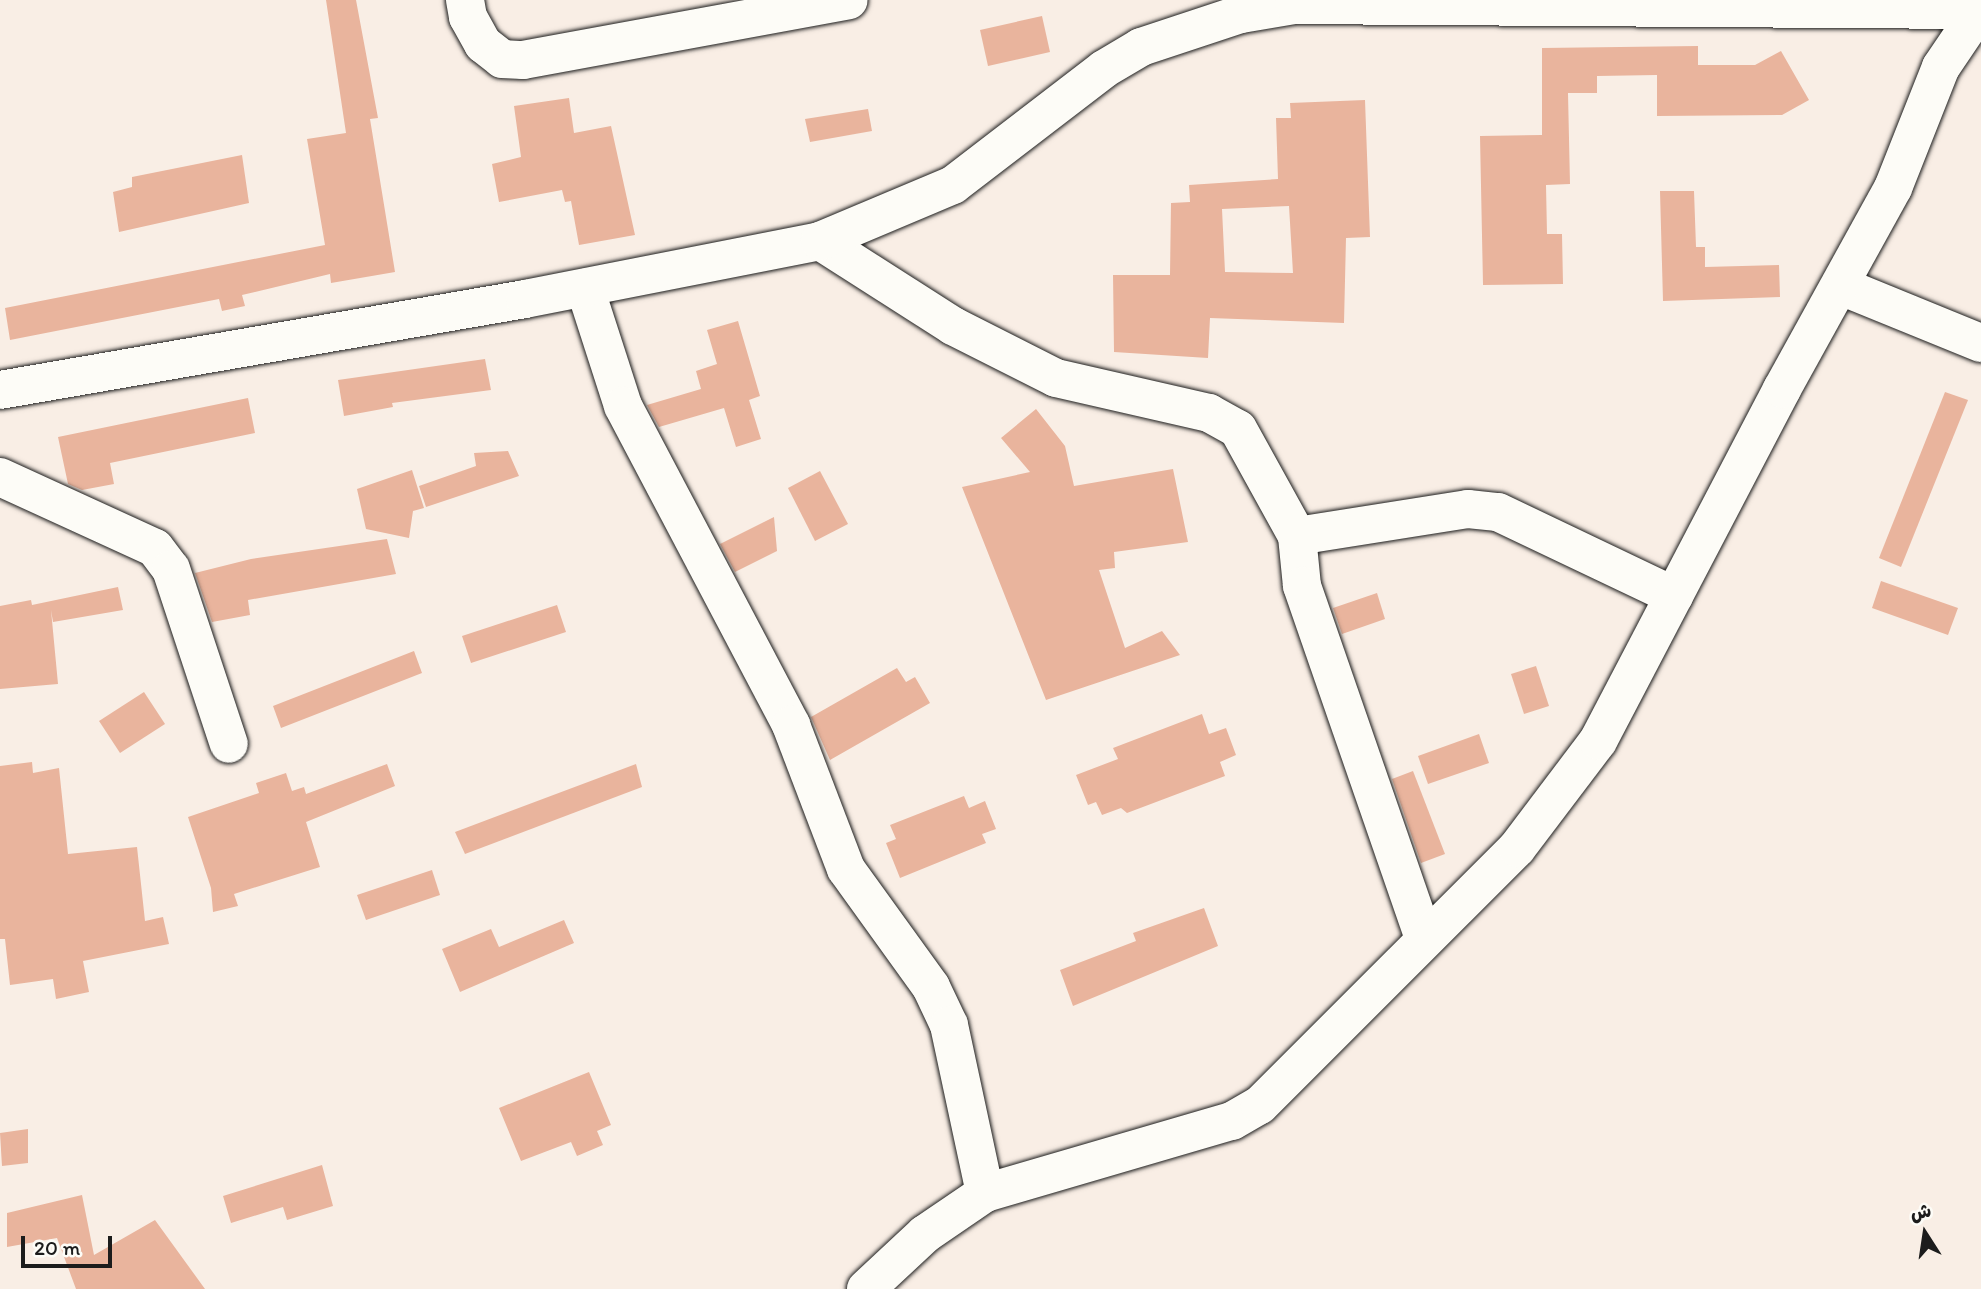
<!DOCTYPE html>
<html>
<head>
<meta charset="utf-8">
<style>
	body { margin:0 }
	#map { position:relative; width:1981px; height:1289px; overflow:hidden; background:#f9eee5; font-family:Itim,"Playpen Sans Arabic",sans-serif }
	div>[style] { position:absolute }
	.building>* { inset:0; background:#e9b49d }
	.roads { filter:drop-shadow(0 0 2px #1c1c1c) drop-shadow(0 0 2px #1c1c1c) }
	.minor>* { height:38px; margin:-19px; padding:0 19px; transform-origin:19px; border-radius:19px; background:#fdfcf7 }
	span { translate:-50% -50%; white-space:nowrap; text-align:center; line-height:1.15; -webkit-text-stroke:5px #fdfcf7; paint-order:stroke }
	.north { position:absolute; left:1890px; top:1198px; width:70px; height:70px; -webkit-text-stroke:5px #fdfcf7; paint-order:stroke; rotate:348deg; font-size:19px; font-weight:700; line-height:28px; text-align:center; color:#1c1c1c }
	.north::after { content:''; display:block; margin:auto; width:24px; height:32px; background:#1c1c1c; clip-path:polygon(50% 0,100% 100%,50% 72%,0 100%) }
	.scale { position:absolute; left:21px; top:1236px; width:91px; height:32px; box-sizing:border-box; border:4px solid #1c1c1c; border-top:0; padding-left:9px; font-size:21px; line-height:24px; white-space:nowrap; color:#1c1c1c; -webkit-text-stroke:5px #fdfcf7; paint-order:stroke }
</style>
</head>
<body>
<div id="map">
	<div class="building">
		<div style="clip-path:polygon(326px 0,356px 0,378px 118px,370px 119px,395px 272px,331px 283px,330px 274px,242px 295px,245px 306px,222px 311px,219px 299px,10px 340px,5px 308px,325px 245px,307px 139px,346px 133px)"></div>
		<div style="clip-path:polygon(1042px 16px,1050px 52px,988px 66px,980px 30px)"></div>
		<div style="clip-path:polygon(1698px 46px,1698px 65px,1755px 65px,1781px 51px,1809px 100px,1782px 115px,1657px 116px,1657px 75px,1597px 76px,1597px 93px,1568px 93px,1570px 184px,1546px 185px,1547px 234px,1562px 234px,1563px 284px,1483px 285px,1480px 136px,1542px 135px,1542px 48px)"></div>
		<div style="clip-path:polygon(569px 98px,574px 133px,611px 126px,635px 235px,579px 245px,571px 201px,565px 202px,562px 190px,499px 202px,492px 164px,521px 157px,514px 106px)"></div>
		<div style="clip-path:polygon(evenodd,1365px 100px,1370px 237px,1346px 238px,1344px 323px,1210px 318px,1208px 358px,1114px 352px,1113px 275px,1170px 275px,1171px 203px,1190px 202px,1189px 185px,1278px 179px,1276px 118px,1291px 118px,1290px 103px,1365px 100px,1289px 206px,1293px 273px,1225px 272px,1222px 209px,1289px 206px)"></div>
		<div style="clip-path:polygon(868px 109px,872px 131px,810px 142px,805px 119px)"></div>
		<div style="clip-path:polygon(242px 155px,249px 203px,119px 232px,113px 192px,132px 187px,132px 177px)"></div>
		<div style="clip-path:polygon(1660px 191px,1694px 191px,1696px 247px,1705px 247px,1705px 267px,1779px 265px,1780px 297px,1663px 301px)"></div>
		<div style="clip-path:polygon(738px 321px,760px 396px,749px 400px,761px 439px,736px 447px,724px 408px,659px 427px,647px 405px,701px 389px,696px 371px,717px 364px,707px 330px)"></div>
		<div style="clip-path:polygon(485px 359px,491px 390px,392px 403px,393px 407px,344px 416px,338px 380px)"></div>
		<div style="clip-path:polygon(1945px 392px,1968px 400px,1901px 567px,1879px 558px)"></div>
		<div style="clip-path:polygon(248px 398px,255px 433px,110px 463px,114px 484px,82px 490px,68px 484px,58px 437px)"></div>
		<div style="clip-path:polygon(1036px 409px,1065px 446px,1074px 486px,1173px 469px,1188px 542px,1114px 552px,1115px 568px,1099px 570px,1125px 648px,1162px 631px,1180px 655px,1046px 700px,962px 487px,1030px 472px,1001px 438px)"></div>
		<div style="clip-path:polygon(508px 451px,519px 476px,426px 507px,419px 486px,476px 466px,474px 453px)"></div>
		<div style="clip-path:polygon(412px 470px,424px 508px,413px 511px,409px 538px,366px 529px,357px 489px)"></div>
		<div style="clip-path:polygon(820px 471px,848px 524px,815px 541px,788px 488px)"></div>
		<div style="clip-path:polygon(774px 517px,777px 551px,735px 572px,720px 544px)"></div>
		<div style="clip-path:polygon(387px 539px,396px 574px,248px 600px,250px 615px,212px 622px,195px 573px,251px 559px)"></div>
		<div style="clip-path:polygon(1881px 581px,1958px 608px,1948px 635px,1872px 608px)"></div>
		<div style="clip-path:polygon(118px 587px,123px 610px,53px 622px,51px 610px,58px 684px,0 689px,0 606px,31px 600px,32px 605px)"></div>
		<div style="clip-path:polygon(1377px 593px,1385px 619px,1342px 634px,1333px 608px)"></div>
		<div style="clip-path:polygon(557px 605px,566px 632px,471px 663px,462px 636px)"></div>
		<div style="clip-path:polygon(414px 651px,422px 673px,281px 728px,273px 706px)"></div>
		<div style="clip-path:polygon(1536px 666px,1549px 706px,1524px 714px,1511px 674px)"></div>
		<div style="clip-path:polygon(897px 668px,906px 682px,915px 677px,930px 703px,830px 760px,811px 717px)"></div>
		<div style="clip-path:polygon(144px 692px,165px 724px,120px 753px,99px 721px)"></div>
		<div style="clip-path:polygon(1202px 714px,1209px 734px,1226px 728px,1236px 755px,1220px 762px,1225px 776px,1127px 813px,1121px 808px,1102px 815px,1096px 802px,1088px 805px,1076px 775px,1118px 759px,1113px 748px)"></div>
		<div style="clip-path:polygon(1479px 734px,1489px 763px,1428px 784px,1418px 756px)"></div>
		<div style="clip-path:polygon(32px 762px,33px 773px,59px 768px,68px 854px,137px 847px,145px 921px,163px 917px,169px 944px,83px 961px,89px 992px,56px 999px,53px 979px,10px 985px,5px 939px,0 939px,0 766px)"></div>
		<div style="clip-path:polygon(387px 764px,395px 786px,306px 822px,320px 867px,234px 894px,238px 906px,213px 912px,211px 888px,188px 817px,259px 793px,256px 783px,286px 773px,292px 791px,304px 787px,306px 794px)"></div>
		<div style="clip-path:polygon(636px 764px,642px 787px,465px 854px,455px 832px)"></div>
		<div style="clip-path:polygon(1413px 771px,1445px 854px,1421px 863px,1392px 779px)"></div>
		<div style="clip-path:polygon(964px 796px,969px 808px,985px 801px,996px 829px,982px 834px,986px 843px,900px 878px,886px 843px,896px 839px,890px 825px)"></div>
		<div style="clip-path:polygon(432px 870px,440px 895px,366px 920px,357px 895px)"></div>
		<div style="clip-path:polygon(1204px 908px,1218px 946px,1073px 1006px,1060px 970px,1136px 941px,1133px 933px)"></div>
		<div style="clip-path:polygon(564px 920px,574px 943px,460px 992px,442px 949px,491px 929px,499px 947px)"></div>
		<div style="clip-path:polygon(589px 1072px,611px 1125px,597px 1131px,603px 1145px,577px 1156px,571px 1142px,521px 1161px,499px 1108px)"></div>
		<div style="clip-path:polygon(28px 1129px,28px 1163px,2px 1166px,0 1133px)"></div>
		<div style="clip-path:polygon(322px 1165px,333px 1206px,287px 1220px,283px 1207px,231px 1223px,223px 1196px)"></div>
		<div style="clip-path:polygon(82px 1195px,94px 1255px,155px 1220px,205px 1289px,76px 1289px,57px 1238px,7px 1247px,7px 1213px)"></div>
	</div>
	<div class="roads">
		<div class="minor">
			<div style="left:465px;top:0;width:17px;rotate:80deg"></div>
			<div style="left:468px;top:17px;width:31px;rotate:61deg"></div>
			<div style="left:483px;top:44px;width:24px;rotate:38deg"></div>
			<div style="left:502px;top:59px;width:21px;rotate:3deg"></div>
			<div style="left:523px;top:60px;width:331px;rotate:-10.4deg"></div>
			<div style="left:820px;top:241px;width:158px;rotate:32.6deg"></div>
			<div style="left:953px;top:326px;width:115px;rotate:26.8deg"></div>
			<div style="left:1056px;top:378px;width:157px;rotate:12.9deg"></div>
			<div style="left:1209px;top:413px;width:33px;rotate:29deg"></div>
			<div style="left:1238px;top:429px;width:122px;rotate:61.1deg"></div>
			<div style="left:1297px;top:536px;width:50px;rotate:84.3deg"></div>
			<div style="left:1302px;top:586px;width:373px;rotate:70.9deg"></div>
			<div style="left:1841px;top:286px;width:151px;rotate:22.2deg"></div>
			<div style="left:585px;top:288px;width:124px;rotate:72.1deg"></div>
			<div style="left:623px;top:406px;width:361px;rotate:62.2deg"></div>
			<div style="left:791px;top:725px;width:154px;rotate:69.1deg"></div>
			<div style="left:846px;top:869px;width:145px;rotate:54.2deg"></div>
			<div style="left:931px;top:987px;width:42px;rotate:64.7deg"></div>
			<div style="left:949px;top:1025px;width:172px;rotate:77.9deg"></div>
			<div style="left:0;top:390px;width:533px;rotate:-9.83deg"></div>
			<div style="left:525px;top:299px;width:301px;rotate:-11.1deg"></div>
			<div style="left:820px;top:241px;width:144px;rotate:-22.8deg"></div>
			<div style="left:953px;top:185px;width:190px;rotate:-37.5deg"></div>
			<div style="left:1104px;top:69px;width:43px;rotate:-30.7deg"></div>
			<div style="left:1141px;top:47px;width:105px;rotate:-18.3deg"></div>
			<div style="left:1241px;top:14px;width:54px;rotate:-9.6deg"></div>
			<div style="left:1294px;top:5px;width:686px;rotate:0.42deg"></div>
			<div style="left:0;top:477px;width:170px;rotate:24.6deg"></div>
			<div style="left:155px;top:548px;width:26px;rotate:53deg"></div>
			<div style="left:171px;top:569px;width:184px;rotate:71.7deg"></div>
			<div style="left:1297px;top:536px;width:173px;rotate:-9deg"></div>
			<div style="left:1468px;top:509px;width:30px;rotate:6deg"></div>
			<div style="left:1498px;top:512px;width:195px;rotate:25.5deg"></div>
			<div style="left:866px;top:1289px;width:81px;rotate:-43deg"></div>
			<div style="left:925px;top:1234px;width:73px;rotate:-34.3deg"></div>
			<div style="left:985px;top:1193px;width:257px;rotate:-16.3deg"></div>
			<div style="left:1232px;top:1121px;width:32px;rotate:-30deg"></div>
			<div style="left:1260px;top:1105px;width:363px;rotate:-45deg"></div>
			<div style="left:1517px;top:848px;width:134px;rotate:-52.9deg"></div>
			<div style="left:1598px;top:741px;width:397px;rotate:-62.4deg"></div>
			<div style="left:1782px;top:389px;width:230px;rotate:-61.1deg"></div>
			<div style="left:1893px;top:188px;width:130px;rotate:-68.4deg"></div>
			<div style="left:1941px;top:67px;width:71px;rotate:-55.9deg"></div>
		</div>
	</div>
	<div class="north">ش</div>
	<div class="scale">20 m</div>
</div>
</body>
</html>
